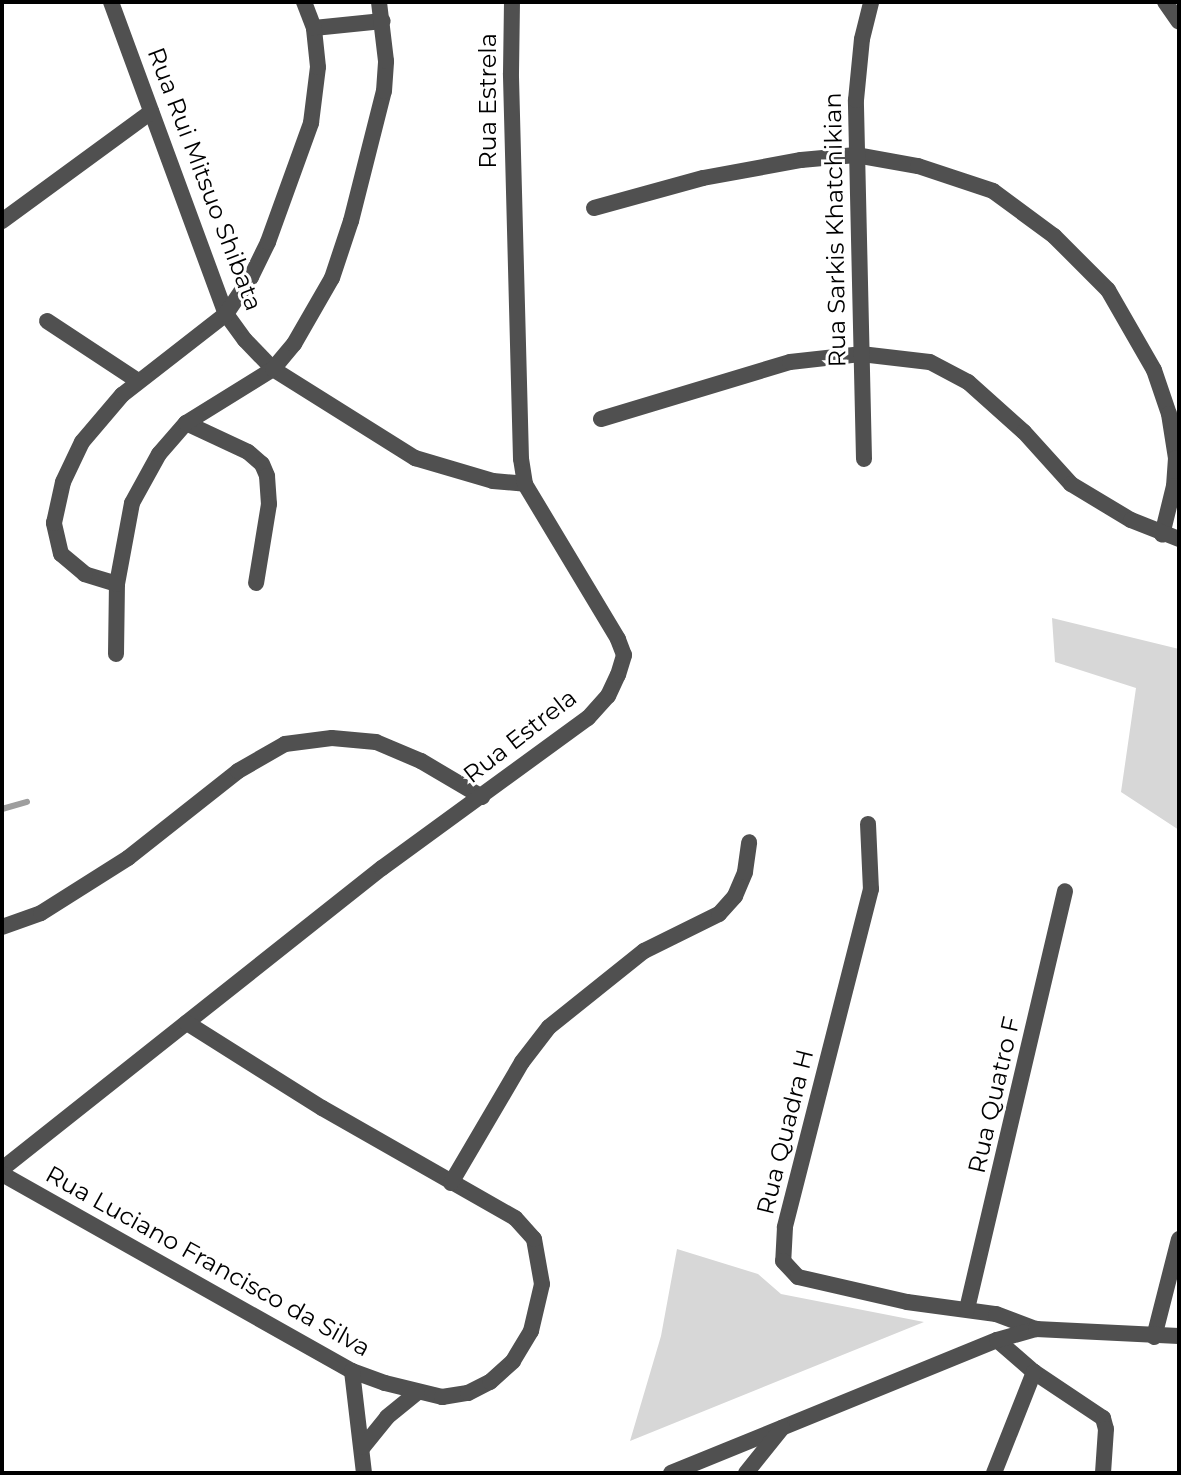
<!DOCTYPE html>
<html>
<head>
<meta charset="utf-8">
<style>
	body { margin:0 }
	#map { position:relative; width:1181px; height:1475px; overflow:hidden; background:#fff; font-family:Montserrat,sans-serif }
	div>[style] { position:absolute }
	.green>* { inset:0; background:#d7d7d7 }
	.stream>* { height:6px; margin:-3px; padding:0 3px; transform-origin:3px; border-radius:3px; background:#9e9e9e }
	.minor>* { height:16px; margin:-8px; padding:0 8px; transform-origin:8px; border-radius:8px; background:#505050 }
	span { translate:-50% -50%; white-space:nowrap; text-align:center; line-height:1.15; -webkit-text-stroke:6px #fff; paint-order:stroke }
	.street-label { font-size:24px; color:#000 }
	.frame { position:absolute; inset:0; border:4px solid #000; pointer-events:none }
</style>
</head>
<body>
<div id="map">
	<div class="green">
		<div style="clip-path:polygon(1052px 618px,1179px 649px,1179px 830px,1121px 792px,1136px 688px,1055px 662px)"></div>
		<div style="clip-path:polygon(677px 1249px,758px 1274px,781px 1294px,924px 1322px,630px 1441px,661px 1336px)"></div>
	</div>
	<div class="stream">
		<div style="left:2px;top:809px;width:26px;rotate:-16deg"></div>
	</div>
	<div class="minor">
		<div style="left:111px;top:2px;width:333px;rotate:69.8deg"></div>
		<div style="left:226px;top:314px;width:32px;rotate:54deg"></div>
		<div style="left:245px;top:340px;width:40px;rotate:46deg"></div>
		<div style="left:273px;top:369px;width:168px;rotate:32.1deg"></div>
		<div style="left:415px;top:458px;width:81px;rotate:16.4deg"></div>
		<div style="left:493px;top:481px;width:32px;rotate:5deg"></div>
		<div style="left:1165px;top:2px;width:24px;rotate:55deg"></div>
		<div style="left:314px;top:28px;width:69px;rotate:-5.8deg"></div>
		<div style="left:594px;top:208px;width:113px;rotate:-15.4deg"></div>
		<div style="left:703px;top:178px;width:100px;rotate:-10.4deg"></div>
		<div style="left:801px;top:160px;width:55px;rotate:-5.2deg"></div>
		<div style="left:856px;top:155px;width:63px;rotate:10.1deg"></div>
		<div style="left:918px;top:166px;width:79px;rotate:18.4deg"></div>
		<div style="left:993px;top:191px;width:76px;rotate:36.4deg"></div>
		<div style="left:1054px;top:236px;width:76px;rotate:45deg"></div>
		<div style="left:1108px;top:290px;width:92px;rotate:60.1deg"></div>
		<div style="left:1154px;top:370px;width:46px;rotate:71.2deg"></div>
		<div style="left:1169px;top:414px;width:45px;rotate:81deg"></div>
		<div style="left:1176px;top:458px;width:28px;rotate:94deg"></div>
		<div style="left:1174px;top:486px;width:50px;rotate:103.8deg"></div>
		<div style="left:2px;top:221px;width:185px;rotate:-36.2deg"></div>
		<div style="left:47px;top:321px;width:109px;rotate:33.4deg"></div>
		<div style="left:601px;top:419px;width:197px;rotate:-16.8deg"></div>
		<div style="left:790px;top:362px;width:71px;rotate:-6.4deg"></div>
		<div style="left:861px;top:354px;width:69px;rotate:6.6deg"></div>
		<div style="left:930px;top:362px;width:43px;rotate:27.8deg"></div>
		<div style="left:968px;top:382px;width:75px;rotate:41.8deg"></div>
		<div style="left:1024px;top:432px;width:70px;rotate:47.9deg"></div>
		<div style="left:1071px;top:484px;width:70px;rotate:31deg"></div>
		<div style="left:1131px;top:520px;width:52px;rotate:21.6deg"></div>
		<div style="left:186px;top:423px;width:68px;rotate:25.1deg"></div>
		<div style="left:248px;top:452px;width:18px;rotate:41deg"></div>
		<div style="left:262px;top:464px;width:13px;rotate:67deg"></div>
		<div style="left:267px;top:476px;width:28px;rotate:86deg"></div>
		<div style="left:269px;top:504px;width:80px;rotate:99.3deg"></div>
		<div style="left:864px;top:459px;width:359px;rotate:-91.3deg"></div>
		<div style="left:856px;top:100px;width:61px;rotate:-84.4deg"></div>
		<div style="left:862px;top:39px;width:38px;rotate:-76deg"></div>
		<div style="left:117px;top:584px;width:34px;rotate:-163deg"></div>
		<div style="left:85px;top:574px;width:31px;rotate:-140deg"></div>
		<div style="left:61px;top:554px;width:32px;rotate:-103deg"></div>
		<div style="left:54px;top:523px;width:42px;rotate:-77.6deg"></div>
		<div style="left:63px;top:482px;width:44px;rotate:-64.6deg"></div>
		<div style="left:82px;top:442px;width:62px;rotate:-49.6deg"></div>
		<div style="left:122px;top:395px;width:132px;rotate:-37.9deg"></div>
		<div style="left:226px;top:314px;width:45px;rotate:-56deg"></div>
		<div style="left:251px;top:277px;width:39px;rotate:-64deg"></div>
		<div style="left:268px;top:242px;width:127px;rotate:-70.1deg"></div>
		<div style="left:311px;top:123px;width:56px;rotate:-82.9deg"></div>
		<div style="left:318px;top:67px;width:39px;rotate:-96deg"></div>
		<div style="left:314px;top:28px;width:28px;rotate:-111deg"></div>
		<div style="left:116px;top:654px;width:70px;rotate:-89.2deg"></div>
		<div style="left:117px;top:584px;width:82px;rotate:-79.5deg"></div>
		<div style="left:132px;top:503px;width:56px;rotate:-61.1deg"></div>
		<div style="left:159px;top:454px;width:41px;rotate:-48.9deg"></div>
		<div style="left:186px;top:423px;width:102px;rotate:-31.8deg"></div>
		<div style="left:273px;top:369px;width:33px;rotate:-50deg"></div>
		<div style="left:294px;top:344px;width:76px;rotate:-60.1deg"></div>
		<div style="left:332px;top:278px;width:60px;rotate:-71.6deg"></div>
		<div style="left:351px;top:221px;width:134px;rotate:-75.8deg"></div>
		<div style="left:384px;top:91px;width:30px;rotate:-86deg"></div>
		<div style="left:386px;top:61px;width:59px;rotate:-96.8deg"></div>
		<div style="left:868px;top:824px;width:65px;rotate:87.4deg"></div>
		<div style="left:871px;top:889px;width:349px;rotate:104.3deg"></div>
		<div style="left:785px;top:1227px;width:34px;rotate:93deg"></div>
		<div style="left:783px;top:1261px;width:22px;rotate:47deg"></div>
		<div style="left:798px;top:1277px;width:112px;rotate:12.9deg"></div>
		<div style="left:907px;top:1302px;width:90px;rotate:7.7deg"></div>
		<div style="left:996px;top:1314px;width:43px;rotate:20.6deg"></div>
		<div style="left:2px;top:927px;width:41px;rotate:-19.7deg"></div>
		<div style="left:41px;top:913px;width:103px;rotate:-32.3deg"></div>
		<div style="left:128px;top:858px;width:140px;rotate:-38.3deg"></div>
		<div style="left:238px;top:771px;width:54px;rotate:-29.9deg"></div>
		<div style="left:285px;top:744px;width:47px;rotate:-7.3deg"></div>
		<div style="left:332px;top:738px;width:44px;rotate:5.2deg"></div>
		<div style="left:376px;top:742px;width:49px;rotate:22.9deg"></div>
		<div style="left:421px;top:761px;width:71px;rotate:30.5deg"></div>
		<div style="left:2px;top:1169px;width:485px;rotate:-38.4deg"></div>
		<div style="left:382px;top:868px;width:255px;rotate:-36.1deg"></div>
		<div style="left:588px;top:718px;width:30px;rotate:-48deg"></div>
		<div style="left:608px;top:696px;width:23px;rotate:-65deg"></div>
		<div style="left:618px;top:675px;width:21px;rotate:-73deg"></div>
		<div style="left:624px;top:655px;width:17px;rotate:-111deg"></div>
		<div style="left:618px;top:639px;width:181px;rotate:-121deg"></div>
		<div style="left:525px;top:484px;width:25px;rotate:-99deg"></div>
		<div style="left:521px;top:459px;width:386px;rotate:-91.5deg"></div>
		<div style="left:511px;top:73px;width:71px;rotate:-89.2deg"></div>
		<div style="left:2px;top:1174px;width:402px;rotate:29.4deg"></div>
		<div style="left:352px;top:1371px;width:35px;rotate:20deg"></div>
		<div style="left:385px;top:1383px;width:59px;rotate:13.8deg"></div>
		<div style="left:442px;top:1397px;width:26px;rotate:-9deg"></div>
		<div style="left:468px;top:1393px;width:25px;rotate:-27deg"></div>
		<div style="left:490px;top:1382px;width:31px;rotate:-42deg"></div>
		<div style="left:513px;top:1361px;width:35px;rotate:-59deg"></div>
		<div style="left:531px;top:1331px;width:48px;rotate:-76.8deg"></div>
		<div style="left:542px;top:1284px;width:46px;rotate:-100.1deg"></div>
		<div style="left:534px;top:1239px;width:28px;rotate:-132deg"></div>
		<div style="left:515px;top:1218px;width:222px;rotate:-150.3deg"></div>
		<div style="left:322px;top:1108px;width:160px;rotate:-147.8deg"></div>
		<div style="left:451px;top:1183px;width:140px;rotate:-59.6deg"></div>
		<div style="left:522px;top:1062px;width:44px;rotate:-52.4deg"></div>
		<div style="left:549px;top:1027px;width:122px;rotate:-38.7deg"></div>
		<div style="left:644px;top:951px;width:84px;rotate:-26.3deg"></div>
		<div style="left:719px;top:914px;width:24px;rotate:-48deg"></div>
		<div style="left:735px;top:896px;width:26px;rotate:-67deg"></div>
		<div style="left:745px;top:872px;width:30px;rotate:-82deg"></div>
		<div style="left:967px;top:1309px;width:429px;rotate:-76.8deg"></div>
		<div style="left:1154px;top:1337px;width:101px;rotate:-75.7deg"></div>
		<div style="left:997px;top:1340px;width:49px;rotate:40.9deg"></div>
		<div style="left:1034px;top:1372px;width:83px;rotate:33.7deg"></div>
		<div style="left:1103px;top:1418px;width:11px;rotate:75deg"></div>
		<div style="left:1106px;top:1429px;width:44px;rotate:93.9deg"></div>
		<div style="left:352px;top:1371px;width:103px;rotate:83.3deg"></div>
		<div style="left:363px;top:1447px;width:38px;rotate:-51deg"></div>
		<div style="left:387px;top:1417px;width:38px;rotate:-39deg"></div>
		<div style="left:671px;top:1473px;width:352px;rotate:-22.2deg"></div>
		<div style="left:997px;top:1340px;width:41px;rotate:-15.8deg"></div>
		<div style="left:1036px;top:1329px;width:143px;rotate:2.8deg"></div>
		<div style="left:746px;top:1473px;width:58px;rotate:-51.3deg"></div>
		<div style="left:994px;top:1473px;width:109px;rotate:-68.4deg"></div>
	</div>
	<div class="street-label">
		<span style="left:488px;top:101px;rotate:-90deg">Rua Estrela</span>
		<span style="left:205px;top:179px;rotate:69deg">Rua Rui Mitsuo Shibata</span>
		<span style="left:835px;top:230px;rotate:-91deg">Rua Sarkis Khatchikian</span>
		<span style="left:520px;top:736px;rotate:-38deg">Rua Estrela</span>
		<span style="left:994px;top:1095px;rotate:-77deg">Rua Quatro F</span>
		<span style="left:785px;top:1132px;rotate:-76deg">Rua Quadra H</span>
		<span style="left:208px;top:1261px;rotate:29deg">Rua Luciano Francisco da Silva</span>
	</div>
	<div class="frame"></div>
</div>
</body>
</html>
